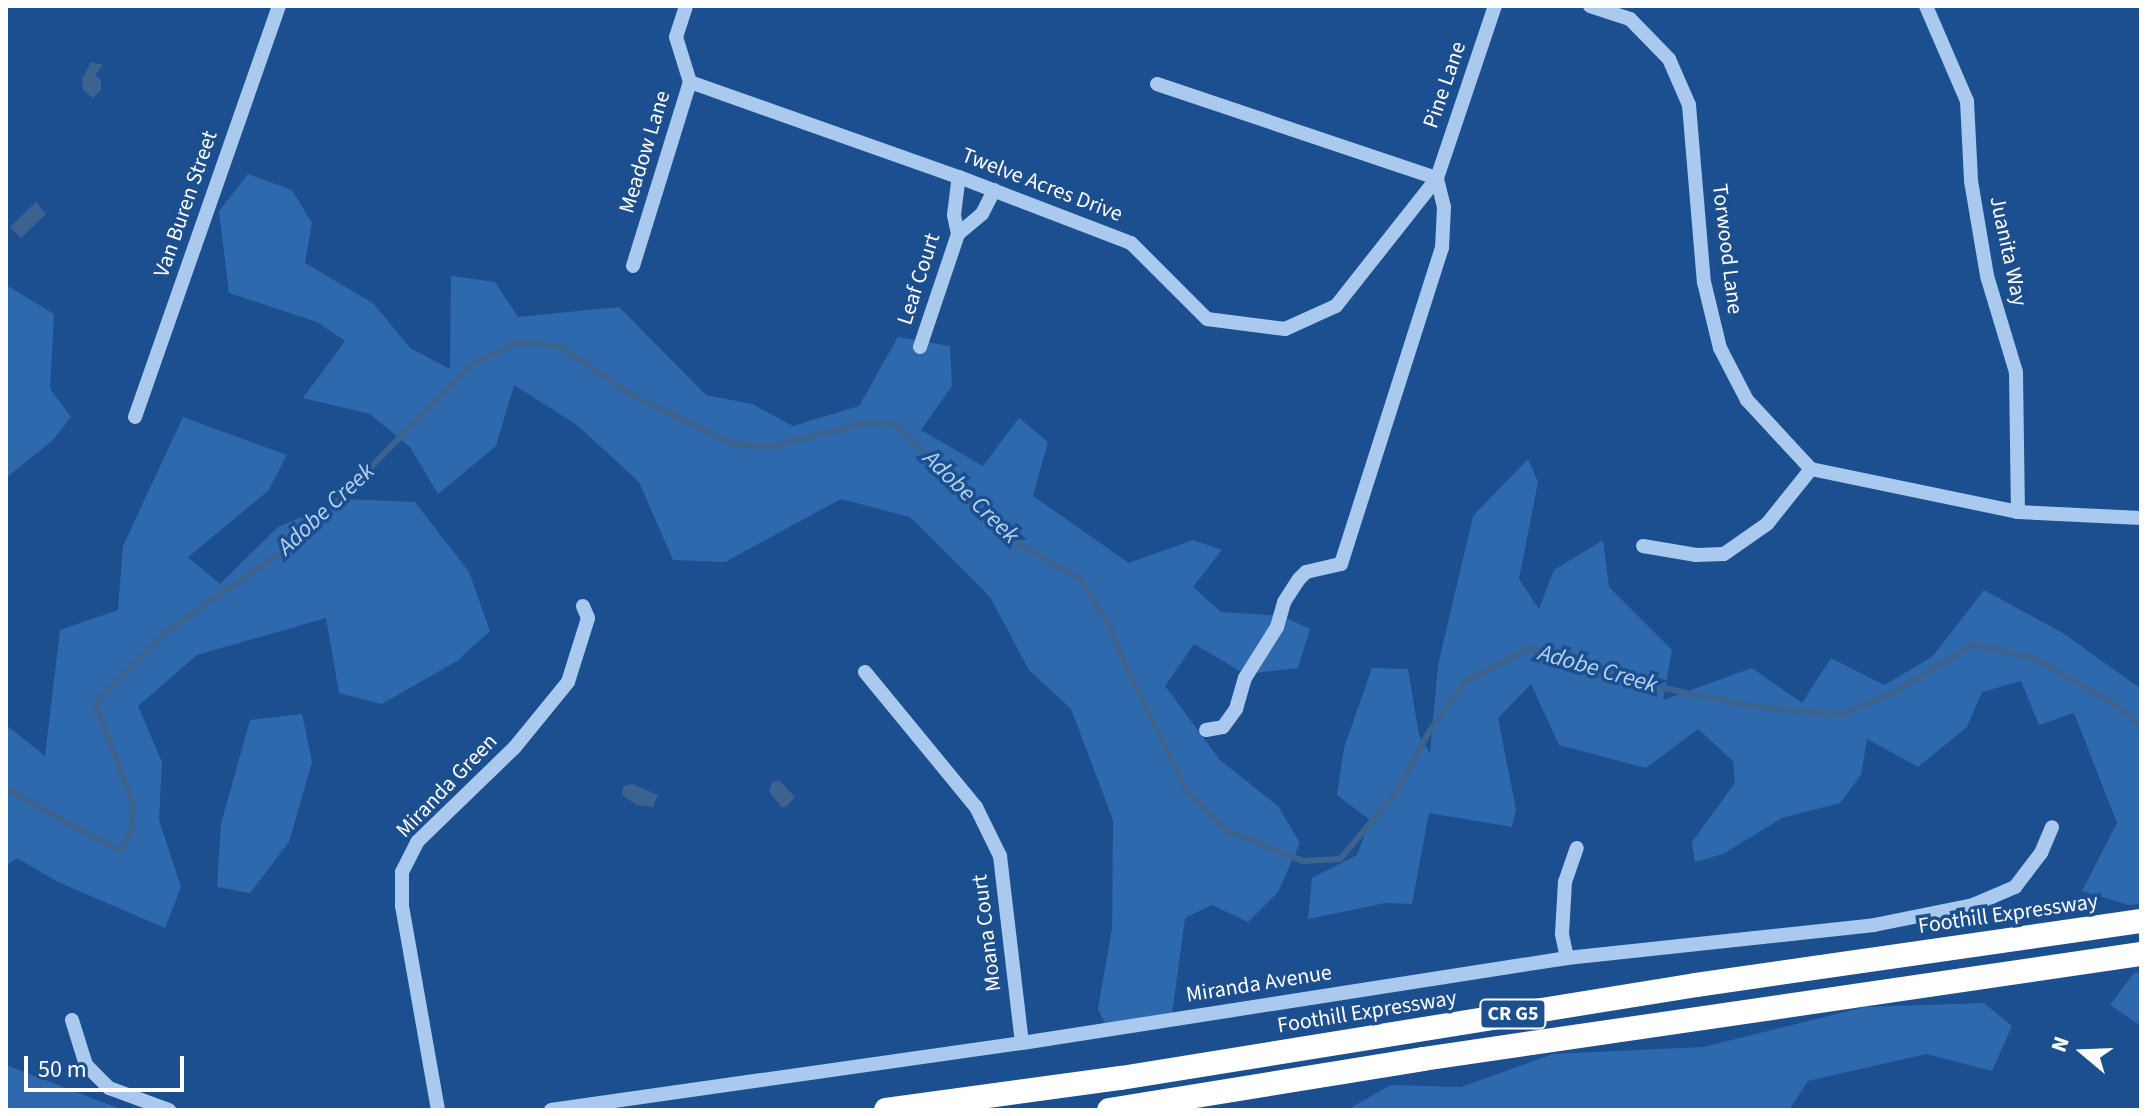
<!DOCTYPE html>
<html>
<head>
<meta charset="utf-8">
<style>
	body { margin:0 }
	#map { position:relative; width:2147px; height:1116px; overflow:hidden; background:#1b4f8f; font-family:"Source Sans 3",sans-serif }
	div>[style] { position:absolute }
	.green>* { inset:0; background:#2e69ad }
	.water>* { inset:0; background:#3c6290 }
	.stream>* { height:6px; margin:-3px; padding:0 3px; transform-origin:3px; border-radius:3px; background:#3c6290 }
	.minor>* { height:14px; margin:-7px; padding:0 7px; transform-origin:7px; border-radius:7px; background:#a9c9ee }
	.highway>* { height:24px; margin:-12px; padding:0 12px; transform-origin:12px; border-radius:12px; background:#fff }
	span { translate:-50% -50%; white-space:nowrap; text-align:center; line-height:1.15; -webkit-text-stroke:7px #1b4f8f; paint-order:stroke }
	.shield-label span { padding:2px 6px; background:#1b4f8f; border:2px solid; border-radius:6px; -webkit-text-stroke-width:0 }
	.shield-label { font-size:20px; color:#fff; font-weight:700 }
	.street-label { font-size:22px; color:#fff }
	.water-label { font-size:24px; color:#b5d3f5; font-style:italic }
	.frame { position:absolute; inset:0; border:8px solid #fff; pointer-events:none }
	.north { position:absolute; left:2043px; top:1012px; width:80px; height:80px; -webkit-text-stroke:6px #1b4f8f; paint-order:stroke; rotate:289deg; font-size:22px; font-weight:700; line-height:32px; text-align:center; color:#fff }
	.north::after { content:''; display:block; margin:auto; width:28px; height:36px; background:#fff; clip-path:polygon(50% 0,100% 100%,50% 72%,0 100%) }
	.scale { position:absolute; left:24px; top:1056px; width:160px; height:36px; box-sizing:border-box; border:4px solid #fff; border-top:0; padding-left:10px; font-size:24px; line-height:28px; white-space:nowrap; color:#fff; -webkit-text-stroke:6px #1b4f8f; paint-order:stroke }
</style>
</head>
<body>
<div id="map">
	<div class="green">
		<div style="clip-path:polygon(248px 174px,292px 190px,312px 223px,305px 263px,373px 303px,410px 348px,450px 369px,451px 276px,495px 282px,518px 317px,619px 307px,706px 395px,752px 404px,793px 426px,859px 406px,898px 337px,950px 346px,952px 386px,921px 430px,983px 466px,1019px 418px,1048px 442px,1033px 496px,1129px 563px,1193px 540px,1222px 550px,1193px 587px,1221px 612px,1282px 616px,1310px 629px,1298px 668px,1245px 674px,1194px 644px,1165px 686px,1220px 760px,1278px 806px,1300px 843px,1278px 892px,1248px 922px,1212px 905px,1185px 918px,1171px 1022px,1108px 1030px,1098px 1009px,1112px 928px,1113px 820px,1071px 709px,1029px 670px,990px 597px,910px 517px,841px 499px,725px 562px,673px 560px,639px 482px,577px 425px,514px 385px,496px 446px,438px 494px,410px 447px,370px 414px,303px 398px,345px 341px,317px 322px,229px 293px,219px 211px)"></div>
		<div style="clip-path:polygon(6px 285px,54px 314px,50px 389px,71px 417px,53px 440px,6px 478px)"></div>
		<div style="clip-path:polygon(183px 417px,287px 455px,268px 491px,188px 557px,220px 584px,278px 527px,345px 499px,415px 502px,469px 572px,490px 631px,457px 661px,382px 704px,339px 693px,326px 618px,197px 655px,138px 706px,162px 762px,159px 820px,181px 887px,165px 928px,58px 882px,17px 858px,6px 866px,6px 725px,45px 756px,60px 630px,118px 610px,123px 546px)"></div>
		<div style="clip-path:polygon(1528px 459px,1538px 482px,1519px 579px,1539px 609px,1554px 570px,1603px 540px,1609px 587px,1672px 650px,1663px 700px,1752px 668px,1802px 703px,1831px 658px,1884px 685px,1932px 657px,1984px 590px,2063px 633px,2141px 689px,2141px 904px,2129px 905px,2082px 891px,2117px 823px,2074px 713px,2039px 725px,2021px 681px,1982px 692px,1967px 727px,1918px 767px,1867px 739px,1861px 775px,1840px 803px,1782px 818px,1723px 854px,1695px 862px,1692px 842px,1735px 783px,1733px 761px,1698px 729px,1646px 768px,1559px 745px,1531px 684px,1498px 718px,1516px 809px,1512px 827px,1429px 813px,1412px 904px,1385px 903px,1308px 919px,1312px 878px,1357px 855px,1370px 820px,1337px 795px,1344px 748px,1372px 668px,1408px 669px,1419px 735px,1430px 753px,1438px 665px,1473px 516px)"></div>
		<div style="clip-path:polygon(302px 714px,312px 762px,289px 842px,250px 893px,217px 887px,221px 824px,250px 720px)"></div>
		<div style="clip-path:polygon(2141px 972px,2141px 1026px,2110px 1005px,2134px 973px)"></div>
		<div style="clip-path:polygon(1984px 1003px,2012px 1026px,1992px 1071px,1926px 1054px,1808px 1081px,1789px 1110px,1347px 1110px,1391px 1085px,1461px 1087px,1553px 1054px,1703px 1047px,1865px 1007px)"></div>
		<div style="clip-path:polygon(6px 1065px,123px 1110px,6px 1110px)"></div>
	</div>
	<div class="water">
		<div style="clip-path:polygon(91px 62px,103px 65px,95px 75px,101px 80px,101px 90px,93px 98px,83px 90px,82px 79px)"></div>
		<div style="clip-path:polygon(36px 202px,46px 214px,21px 238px,10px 227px)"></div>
		<div style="clip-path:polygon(779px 780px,795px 797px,786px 807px,781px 807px,769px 791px,772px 782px)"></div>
		<div style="clip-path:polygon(632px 784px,658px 795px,653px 807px,637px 805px,622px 795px,623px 786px)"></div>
	</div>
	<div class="stream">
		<div style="left:6px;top:789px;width:128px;rotate:28.6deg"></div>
		<div style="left:118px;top:850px;width:5px;rotate:-37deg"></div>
		<div style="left:122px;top:847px;width:17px;rotate:-57deg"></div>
		<div style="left:131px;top:833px;width:29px;rotate:-86deg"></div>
		<div style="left:133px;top:804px;width:108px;rotate:-110.6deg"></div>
		<div style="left:95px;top:703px;width:103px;rotate:-45deg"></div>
		<div style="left:168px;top:630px;width:159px;rotate:-34.5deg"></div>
		<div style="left:299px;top:540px;width:247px;rotate:-45.5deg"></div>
		<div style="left:472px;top:364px;width:47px;rotate:-25.5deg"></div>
		<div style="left:514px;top:344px;width:15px;rotate:-8deg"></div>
		<div style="left:529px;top:342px;width:32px;rotate:9deg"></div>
		<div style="left:561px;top:347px;width:87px;rotate:34.2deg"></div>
		<div style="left:633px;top:396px;width:111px;rotate:25.6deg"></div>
		<div style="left:733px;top:444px;width:39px;rotate:3deg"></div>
		<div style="left:772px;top:446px;width:103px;rotate:-13.5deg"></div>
		<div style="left:872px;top:422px;width:25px;rotate:7deg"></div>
		<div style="left:897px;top:425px;width:158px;rotate:45.5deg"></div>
		<div style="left:1008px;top:538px;width:83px;rotate:29.7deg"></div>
		<div style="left:1080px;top:579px;width:60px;rotate:57.9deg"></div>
		<div style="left:1112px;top:630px;width:31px;rotate:71deg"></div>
		<div style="left:1122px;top:659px;width:145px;rotate:63.8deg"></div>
		<div style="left:1186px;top:789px;width:57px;rotate:45.7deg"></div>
		<div style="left:1226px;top:830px;width:83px;rotate:21.9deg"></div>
		<div style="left:1303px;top:861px;width:37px;rotate:-3deg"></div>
		<div style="left:1340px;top:859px;width:84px;rotate:-49.8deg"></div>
		<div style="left:1394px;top:795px;width:72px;rotate:-60.9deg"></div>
		<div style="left:1429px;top:732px;width:62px;rotate:-54.2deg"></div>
		<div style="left:1465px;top:682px;width:70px;rotate:-28deg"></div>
		<div style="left:1527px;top:649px;width:29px;rotate:8deg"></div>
		<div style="left:1556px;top:653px;width:103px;rotate:18.6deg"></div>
		<div style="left:1654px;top:686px;width:99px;rotate:11.7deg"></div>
		<div style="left:1751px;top:706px;width:89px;rotate:5.8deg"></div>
		<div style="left:1840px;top:715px;width:60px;rotate:-22.7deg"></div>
		<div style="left:1895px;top:692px;width:92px;rotate:-31.3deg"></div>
		<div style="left:1974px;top:644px;width:64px;rotate:13.6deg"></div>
		<div style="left:2036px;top:659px;width:99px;rotate:30.2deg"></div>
		<div style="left:2122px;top:709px;width:26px;rotate:43deg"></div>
	</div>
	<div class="minor">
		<div style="left:1590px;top:6px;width:42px;rotate:18deg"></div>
		<div style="left:1630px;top:19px;width:56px;rotate:45.7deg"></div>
		<div style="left:1669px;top:59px;width:50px;rotate:66.5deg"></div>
		<div style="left:1689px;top:105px;width:178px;rotate:85.2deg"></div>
		<div style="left:1704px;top:282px;width:68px;rotate:76.4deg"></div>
		<div style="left:1720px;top:348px;width:59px;rotate:62.6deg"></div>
		<div style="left:1747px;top:400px;width:94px;rotate:47.2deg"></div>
		<div style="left:1811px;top:469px;width:211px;rotate:11.7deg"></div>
		<div style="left:2018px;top:512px;width:123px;rotate:2.8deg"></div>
		<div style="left:1926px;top:6px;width:103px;rotate:66.7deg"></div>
		<div style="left:1967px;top:101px;width:80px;rotate:87.1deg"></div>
		<div style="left:1971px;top:181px;width:96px;rotate:80.4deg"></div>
		<div style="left:1987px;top:276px;width:100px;rotate:73.2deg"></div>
		<div style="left:2016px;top:372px;width:140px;rotate:89.2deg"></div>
		<div style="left:690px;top:82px;width:285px;rotate:19.5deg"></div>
		<div style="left:959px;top:177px;width:184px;rotate:21deg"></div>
		<div style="left:1131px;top:243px;width:107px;rotate:45deg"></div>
		<div style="left:1207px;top:319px;width:79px;rotate:7.3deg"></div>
		<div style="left:1285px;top:329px;width:56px;rotate:-24.3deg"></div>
		<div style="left:1336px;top:306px;width:163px;rotate:-51.7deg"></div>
		<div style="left:1437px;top:178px;width:182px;rotate:-71.4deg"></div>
		<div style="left:1157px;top:84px;width:295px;rotate:18.6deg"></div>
		<div style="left:958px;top:234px;width:31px;rotate:-40deg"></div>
		<div style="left:982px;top:214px;width:27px;rotate:-63deg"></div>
		<div style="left:633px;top:266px;width:193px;rotate:-72.8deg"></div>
		<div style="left:690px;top:82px;width:47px;rotate:-107.3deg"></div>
		<div style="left:676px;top:37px;width:33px;rotate:-72deg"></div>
		<div style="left:920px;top:347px;width:119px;rotate:-71.4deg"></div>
		<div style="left:958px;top:234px;width:19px;rotate:-102deg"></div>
		<div style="left:954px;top:215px;width:38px;rotate:-83deg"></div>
		<div style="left:135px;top:417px;width:435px;rotate:-70.7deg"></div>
		<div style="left:1643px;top:546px;width:54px;rotate:9.6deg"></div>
		<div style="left:1696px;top:555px;width:28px;rotate:-2deg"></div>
		<div style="left:1724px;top:554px;width:52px;rotate:-34.9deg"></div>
		<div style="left:1767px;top:524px;width:70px;rotate:-51.3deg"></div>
		<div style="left:865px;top:672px;width:175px;rotate:50.6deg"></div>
		<div style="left:976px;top:807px;width:55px;rotate:63.9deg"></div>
		<div style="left:1000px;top:856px;width:188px;rotate:83.3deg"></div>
		<div style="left:1206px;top:730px;width:17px;rotate:-10deg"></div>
		<div style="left:1223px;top:727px;width:22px;rotate:-54deg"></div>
		<div style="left:1236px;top:709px;width:32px;rotate:-74deg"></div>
		<div style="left:1245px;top:678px;width:60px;rotate:-57.9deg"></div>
		<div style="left:1277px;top:627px;width:26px;rotate:-74deg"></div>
		<div style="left:1284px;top:602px;width:27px;rotate:-57deg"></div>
		<div style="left:1299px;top:579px;width:10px;rotate:-45deg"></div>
		<div style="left:1306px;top:572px;width:36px;rotate:-13deg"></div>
		<div style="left:1341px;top:564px;width:332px;rotate:-72.3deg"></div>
		<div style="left:1442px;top:248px;width:41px;rotate:-87.2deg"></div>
		<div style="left:1444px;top:207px;width:30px;rotate:-104deg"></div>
		<div style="left:1567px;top:958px;width:25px;rotate:-102deg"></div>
		<div style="left:1562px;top:934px;width:52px;rotate:-86.7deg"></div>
		<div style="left:1565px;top:882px;width:36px;rotate:-71deg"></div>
		<div style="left:72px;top:1020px;width:47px;rotate:72.7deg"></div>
		<div style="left:86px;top:1065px;width:33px;rotate:45deg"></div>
		<div style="left:109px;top:1088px;width:64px;rotate:20.1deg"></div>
		<div style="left:438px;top:1110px;width:207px;rotate:-100deg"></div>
		<div style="left:402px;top:906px;width:34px;rotate:-90deg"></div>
		<div style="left:402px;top:872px;width:34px;rotate:-63deg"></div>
		<div style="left:417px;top:842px;width:136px;rotate:-44.1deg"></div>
		<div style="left:515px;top:747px;width:84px;rotate:-50.8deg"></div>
		<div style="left:568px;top:682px;width:67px;rotate:-72.6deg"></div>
		<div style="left:588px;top:618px;width:13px;rotate:-113deg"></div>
		<div style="left:551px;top:1110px;width:476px;rotate:-8.1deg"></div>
		<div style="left:1022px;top:1043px;width:552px;rotate:-8.86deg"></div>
		<div style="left:1567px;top:958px;width:309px;rotate:-6.1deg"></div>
		<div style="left:1874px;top:925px;width:101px;rotate:-11.4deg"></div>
		<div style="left:1973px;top:905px;width:46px;rotate:-23.2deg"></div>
		<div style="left:2015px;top:887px;width:43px;rotate:-52.6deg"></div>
		<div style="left:2041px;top:853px;width:28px;rotate:-67deg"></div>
	</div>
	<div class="highway">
		<div style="left:886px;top:1110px;width:237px;rotate:-7.8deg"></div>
		<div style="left:1121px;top:1078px;width:582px;rotate:-9.19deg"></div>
		<div style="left:1696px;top:985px;width:450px;rotate:-8.2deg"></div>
		<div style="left:1109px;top:1110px;width:318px;rotate:-9.2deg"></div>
		<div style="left:1423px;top:1059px;width:726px;rotate:-8.32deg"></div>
	</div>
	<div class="shield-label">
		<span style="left:1513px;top:1014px">CR G5</span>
	</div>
	<div class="street-label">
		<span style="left:1445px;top:85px;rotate:-71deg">Pine Lane</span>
		<span style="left:645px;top:152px;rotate:-73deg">Meadow Lane</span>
		<span style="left:1042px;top:185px;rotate:21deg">Twelve Acres Drive</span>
		<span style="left:186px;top:204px;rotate:-71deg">Van Buren Street</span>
		<span style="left:1727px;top:249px;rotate:83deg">Torwood Lane</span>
		<span style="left:2008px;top:251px;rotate:78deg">Juanita Way</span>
		<span style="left:919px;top:279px;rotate:-72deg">Leaf Court</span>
		<span style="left:447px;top:786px;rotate:-46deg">Miranda Green</span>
		<span style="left:2008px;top:914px;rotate:-8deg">Foothill Expressway</span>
		<span style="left:987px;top:933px;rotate:-97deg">Moana Court</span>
		<span style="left:1259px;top:984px;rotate:-9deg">Miranda Avenue</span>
		<span style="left:1367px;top:1012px;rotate:-9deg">Foothill Expressway</span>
	</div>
	<div class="water-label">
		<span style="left:971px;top:497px;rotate:44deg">Adobe Creek</span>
		<span style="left:326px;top:509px;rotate:-43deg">Adobe Creek</span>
		<span style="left:1598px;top:669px;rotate:16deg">Adobe Creek</span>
	</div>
	<div class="frame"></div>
	<div class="north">N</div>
	<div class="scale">50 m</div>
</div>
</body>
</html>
